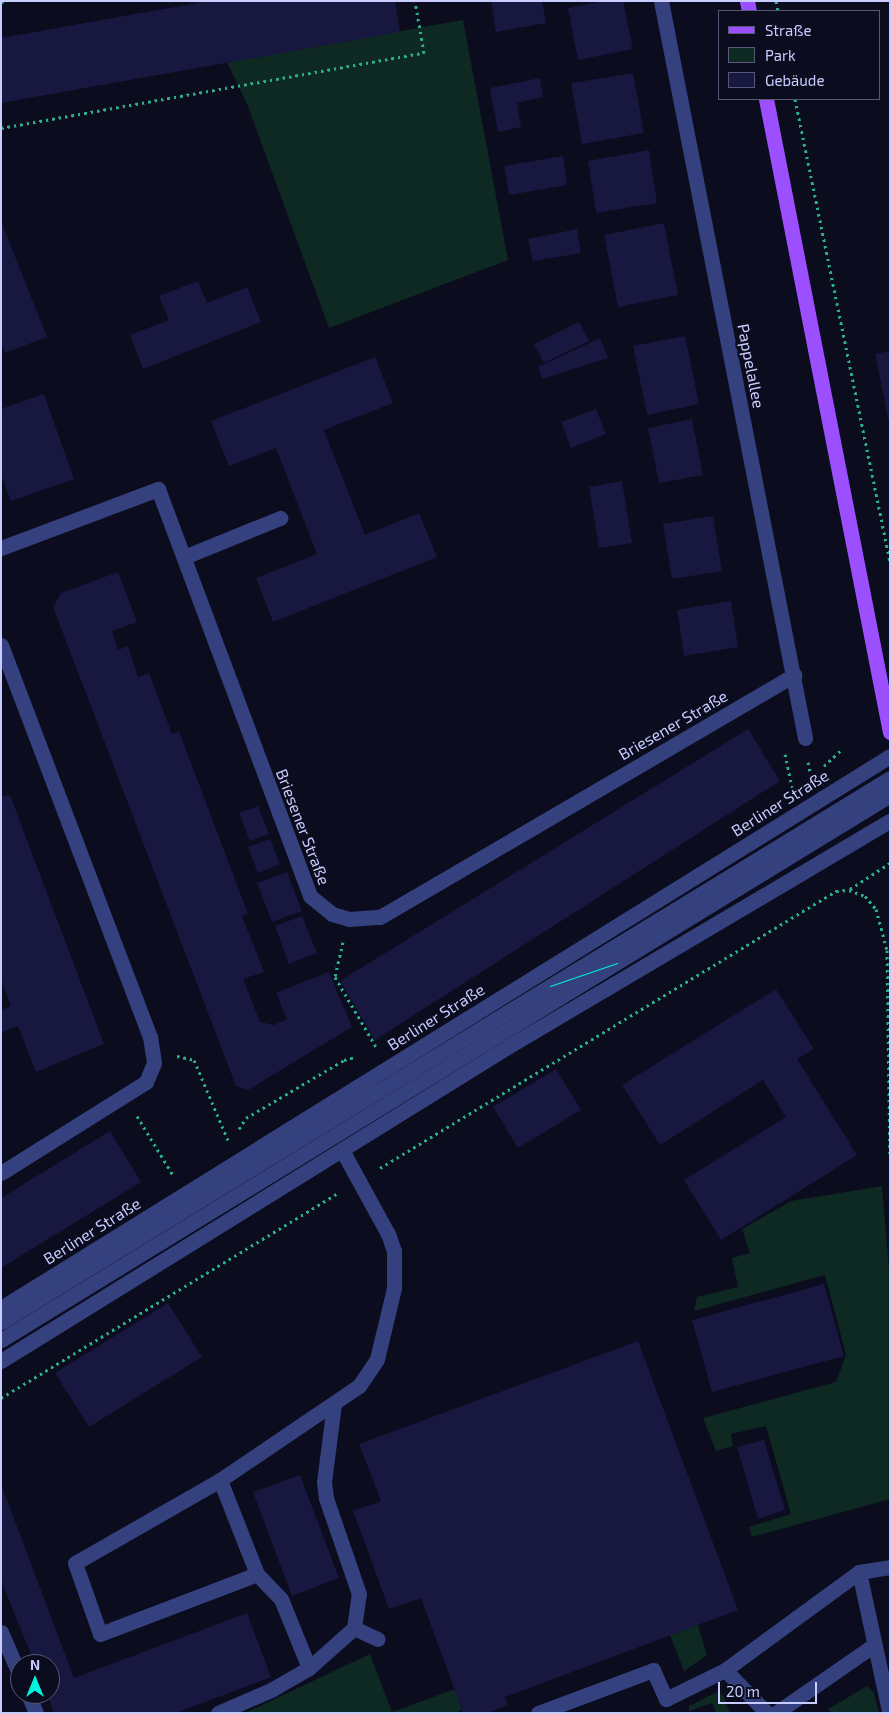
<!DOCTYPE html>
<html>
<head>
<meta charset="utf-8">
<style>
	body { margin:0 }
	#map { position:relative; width:891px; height:1714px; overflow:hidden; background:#0b0c1e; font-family:"Exo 2",sans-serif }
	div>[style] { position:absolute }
	.green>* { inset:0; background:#0e2822 }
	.building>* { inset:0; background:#17173f }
	.path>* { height:3px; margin-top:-1.5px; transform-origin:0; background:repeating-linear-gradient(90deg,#2bb08e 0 2.5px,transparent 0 6.5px) }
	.minor>* { height:15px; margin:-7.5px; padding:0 7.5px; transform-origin:7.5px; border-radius:7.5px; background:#35417e }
	.major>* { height:15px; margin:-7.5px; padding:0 7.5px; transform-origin:7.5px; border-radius:7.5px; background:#9b4fff }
	.tram>* { height:1px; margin:-0.5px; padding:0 0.5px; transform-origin:0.5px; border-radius:0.5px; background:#00f3dc }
	span { translate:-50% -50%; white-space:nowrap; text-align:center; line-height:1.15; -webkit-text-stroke:4.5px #0b0c1e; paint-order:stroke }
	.street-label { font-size:16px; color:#c8ccff }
	.frame { position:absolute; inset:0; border:2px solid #c8ccff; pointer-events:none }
	.legend { position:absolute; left:718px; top:10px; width:162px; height:90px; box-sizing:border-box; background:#0b0c1e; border:1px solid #575978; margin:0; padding:6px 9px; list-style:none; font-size:15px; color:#c8ccff }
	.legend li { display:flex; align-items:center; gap:10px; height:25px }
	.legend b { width:25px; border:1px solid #575978 }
	.north { position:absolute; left:10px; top:1654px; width:50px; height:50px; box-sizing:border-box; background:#0b0c1e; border:1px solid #575978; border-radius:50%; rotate:0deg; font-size:14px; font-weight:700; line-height:20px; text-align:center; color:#c8ccff }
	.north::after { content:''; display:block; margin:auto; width:18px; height:22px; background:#00f3dc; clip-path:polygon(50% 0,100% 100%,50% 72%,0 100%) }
	.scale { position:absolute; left:718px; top:1682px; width:99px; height:22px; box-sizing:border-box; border:2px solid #c8ccff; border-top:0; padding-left:6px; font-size:15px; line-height:18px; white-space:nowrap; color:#c8ccff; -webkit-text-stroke:4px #0b0c1e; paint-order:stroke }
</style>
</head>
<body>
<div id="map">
	<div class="green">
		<div style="clip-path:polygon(463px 20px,508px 260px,329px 328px,247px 104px,227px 62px)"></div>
		<div style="clip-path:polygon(882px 1186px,890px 1282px,890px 1499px,752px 1537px,749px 1527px,791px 1514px,766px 1426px,731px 1434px,733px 1446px,716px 1451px,703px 1418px,836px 1382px,846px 1355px,825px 1275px,694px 1311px,697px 1297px,738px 1287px,732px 1258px,750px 1253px,742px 1229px,791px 1201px)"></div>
		<div style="clip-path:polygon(698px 1625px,707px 1655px,684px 1671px,670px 1635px)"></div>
		<div style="clip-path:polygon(370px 1654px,392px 1712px,455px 1689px,462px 1710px,455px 1713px,245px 1713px)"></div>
		<div style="clip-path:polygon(867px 1686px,874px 1693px,879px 1713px,832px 1713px,828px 1709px)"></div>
		<div style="clip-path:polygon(717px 1692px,723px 1695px,730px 1713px,716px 1713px,712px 1703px,689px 1711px,689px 1706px)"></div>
	</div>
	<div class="building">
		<div style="clip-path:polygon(208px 1px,395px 1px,400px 32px,1px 103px,1px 38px)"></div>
		<div style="clip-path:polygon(491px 1px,542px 1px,546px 23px,496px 32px)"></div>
		<div style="clip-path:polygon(604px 1px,623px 1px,633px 49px,578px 60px,568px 8px)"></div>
		<div style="clip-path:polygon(633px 73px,644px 133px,582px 144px,571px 83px)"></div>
		<div style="clip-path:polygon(540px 78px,543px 97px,517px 103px,521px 127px,498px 132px,490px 88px)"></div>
		<div style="clip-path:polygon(649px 150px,657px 203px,596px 213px,588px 161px)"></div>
		<div style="clip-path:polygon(563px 156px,567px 185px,509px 195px,504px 166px)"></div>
		<div style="clip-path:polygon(1px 221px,47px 337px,5px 353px,1px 344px)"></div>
		<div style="clip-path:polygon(664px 223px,678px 295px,618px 307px,604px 235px)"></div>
		<div style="clip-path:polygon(577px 229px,581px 253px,533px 261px,528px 239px)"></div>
		<div style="clip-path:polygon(198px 281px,207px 303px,247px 287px,261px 322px,143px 369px,130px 335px,169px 320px,159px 296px)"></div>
		<div style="clip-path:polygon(579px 322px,589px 341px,544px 363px,534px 344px)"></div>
		<div style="clip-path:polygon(685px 336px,699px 404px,647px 415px,633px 346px)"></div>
		<div style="clip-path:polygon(600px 338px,608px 358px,542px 379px,538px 367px)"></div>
		<div style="clip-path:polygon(890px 351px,890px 422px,889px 422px,875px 354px)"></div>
		<div style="clip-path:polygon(375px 357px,393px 403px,324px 430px,365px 535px,419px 513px,437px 557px,273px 622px,256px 578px,317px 554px,276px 448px,229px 466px,211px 421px)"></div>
		<div style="clip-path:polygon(44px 394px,74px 479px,11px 501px,1px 475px,1px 409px)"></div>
		<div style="clip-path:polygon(596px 409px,606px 434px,571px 448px,561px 422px)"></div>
		<div style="clip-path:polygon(692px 419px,703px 475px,659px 483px,648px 428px)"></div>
		<div style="clip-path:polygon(622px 481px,632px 543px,599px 548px,589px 487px)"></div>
		<div style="clip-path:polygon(713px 516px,722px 571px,672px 579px,663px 524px)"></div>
		<div style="clip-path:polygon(118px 572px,137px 622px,112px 631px,118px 650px,128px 646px,138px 677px,149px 673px,172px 734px,179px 731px,248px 914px,242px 916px,264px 972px,243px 979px,260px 1022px,274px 1025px,287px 1019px,276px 993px,329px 972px,352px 1027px,248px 1090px,236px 1086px,53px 607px,61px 593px)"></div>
		<div style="clip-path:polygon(731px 601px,738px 647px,684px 656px,677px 610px)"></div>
		<div style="clip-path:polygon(748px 729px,780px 781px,375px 1040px,340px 981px)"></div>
		<div style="clip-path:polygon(10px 795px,104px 1044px,36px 1072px,18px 1026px,1px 1033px,1px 1010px,11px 1006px,1px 980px,1px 796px)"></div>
		<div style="clip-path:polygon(258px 806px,269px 834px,250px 841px,239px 813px)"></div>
		<div style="clip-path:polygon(270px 839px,280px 864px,258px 873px,248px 847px)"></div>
		<div style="clip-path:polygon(287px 872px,302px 911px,272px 922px,257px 883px)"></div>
		<div style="clip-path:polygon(302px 916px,317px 953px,289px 964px,275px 926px)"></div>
		<div style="clip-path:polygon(776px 989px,814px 1049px,797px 1059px,857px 1155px,721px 1240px,684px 1180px,786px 1117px,763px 1080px,660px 1145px,622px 1085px)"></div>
		<div style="clip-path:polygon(556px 1069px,581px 1110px,518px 1148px,493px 1107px)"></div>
		<div style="clip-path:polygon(110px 1131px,141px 1182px,1px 1268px,1px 1198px)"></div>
		<div style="clip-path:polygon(824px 1284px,844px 1356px,712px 1392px,692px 1320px)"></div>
		<div style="clip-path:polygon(168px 1303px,202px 1357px,89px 1427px,55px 1373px)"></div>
		<div style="clip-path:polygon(638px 1341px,738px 1610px,505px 1697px,508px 1705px,488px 1713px,463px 1713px,421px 1598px,389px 1609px,353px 1511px,381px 1501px,359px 1444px)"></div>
		<div style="clip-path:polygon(764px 1440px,785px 1510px,758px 1519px,737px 1447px)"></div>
		<div style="clip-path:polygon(300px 1475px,339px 1578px,292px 1596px,253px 1492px)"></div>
		<div style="clip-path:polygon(1px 1484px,74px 1678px,247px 1613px,271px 1677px,176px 1713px,54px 1713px,47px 1694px,50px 1694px,50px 1664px,35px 1664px,1px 1581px)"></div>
	</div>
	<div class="path">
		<div style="left:776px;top:1px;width:10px;rotate:79deg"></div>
		<div style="left:1px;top:2px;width:4px;rotate:-14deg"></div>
		<div style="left:795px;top:99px;width:472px;rotate:78.4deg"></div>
		<div style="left:1px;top:128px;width:430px;rotate:-10.1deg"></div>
		<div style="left:424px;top:53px;width:53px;rotate:-99.8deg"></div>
		<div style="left:785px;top:754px;width:34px;rotate:78deg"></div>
		<div style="left:808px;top:762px;width:14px;rotate:78deg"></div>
		<div style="left:824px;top:766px;width:25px;rotate:-43deg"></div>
		<div style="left:850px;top:889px;width:48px;rotate:-33deg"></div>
		<div style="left:343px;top:942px;width:36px;rotate:103deg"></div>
		<div style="left:335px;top:977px;width:81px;rotate:59.6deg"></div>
		<div style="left:177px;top:1056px;width:17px;rotate:13deg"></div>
		<div style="left:194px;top:1060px;width:87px;rotate:67deg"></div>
		<div style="left:137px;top:1116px;width:69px;rotate:58.6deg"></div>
		<div style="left:239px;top:1129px;width:13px;rotate:-58deg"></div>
		<div style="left:246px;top:1118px;width:114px;rotate:-30.6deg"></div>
		<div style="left:344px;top:1060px;width:11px;rotate:-15deg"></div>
		<div style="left:380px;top:1168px;width:534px;rotate:-31.28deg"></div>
		<div style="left:836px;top:891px;width:13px;rotate:-4deg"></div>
		<div style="left:849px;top:890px;width:17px;rotate:21deg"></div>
		<div style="left:865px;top:896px;width:17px;rotate:50deg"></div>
		<div style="left:876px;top:909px;width:42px;rotate:75deg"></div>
		<div style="left:887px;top:950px;width:205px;rotate:89.2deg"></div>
		<div style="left:1px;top:1398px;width:394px;rotate:-31.3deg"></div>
	</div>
	<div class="minor">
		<div style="left:661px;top:1px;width:751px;rotate:78.94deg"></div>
		<div style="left:1px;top:548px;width:168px;rotate:-20.6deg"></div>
		<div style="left:158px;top:489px;width:434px;rotate:69.5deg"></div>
		<div style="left:310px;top:896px;width:28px;rotate:39deg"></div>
		<div style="left:332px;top:914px;width:18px;rotate:16deg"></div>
		<div style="left:349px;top:919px;width:31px;rotate:-4deg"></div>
		<div style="left:380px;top:917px;width:480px;rotate:-30.3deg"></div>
		<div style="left:184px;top:557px;width:104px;rotate:-22.1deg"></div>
		<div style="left:1px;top:645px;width:419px;rotate:69.2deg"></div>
		<div style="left:150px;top:1037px;width:26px;rotate:81deg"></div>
		<div style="left:154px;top:1063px;width:21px;rotate:113deg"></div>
		<div style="left:146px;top:1082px;width:171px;rotate:147.9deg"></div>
		<div style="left:1px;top:1308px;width:1046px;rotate:-31.84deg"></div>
		<div style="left:1px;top:1322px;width:1042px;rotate:-31.46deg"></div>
		<div style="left:1px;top:1340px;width:1043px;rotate:-31.51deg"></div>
		<div style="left:1px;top:1361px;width:598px;rotate:-31.8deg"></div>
		<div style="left:509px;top:1046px;width:442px;rotate:-30.6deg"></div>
		<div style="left:220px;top:1480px;width:167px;rotate:150.2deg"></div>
		<div style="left:75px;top:1563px;width:75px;rotate:70.6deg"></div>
		<div style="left:100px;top:1634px;width:168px;rotate:-20.9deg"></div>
		<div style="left:859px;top:1572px;width:142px;rotate:77.8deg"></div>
		<div style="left:354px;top:1628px;width:26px;rotate:25deg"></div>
		<div style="left:1px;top:1632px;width:48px;rotate:66.6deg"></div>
		<div style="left:309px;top:1668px;width:74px;rotate:-112.1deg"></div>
		<div style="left:281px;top:1599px;width:35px;rotate:-134deg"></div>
		<div style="left:257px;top:1574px;width:101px;rotate:-111.5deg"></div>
		<div style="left:220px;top:1480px;width:168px;rotate:-34.1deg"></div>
		<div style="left:359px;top:1386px;width:32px;rotate:-56deg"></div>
		<div style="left:377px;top:1359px;width:73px;rotate:-76.5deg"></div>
		<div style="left:394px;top:1288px;width:37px;rotate:-90deg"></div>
		<div style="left:394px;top:1251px;width:18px;rotate:-109deg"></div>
		<div style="left:388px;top:1234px;width:96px;rotate:-118.7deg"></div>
		<div style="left:725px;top:1670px;width:60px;rotate:45.7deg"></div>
		<div style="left:28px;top:1694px;width:21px;rotate:67deg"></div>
		<div style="left:218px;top:1713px;width:58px;rotate:-23.5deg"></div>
		<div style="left:271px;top:1690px;width:44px;rotate:-30.1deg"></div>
		<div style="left:309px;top:1668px;width:60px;rotate:-41.6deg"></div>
		<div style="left:354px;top:1628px;width:34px;rotate:-82deg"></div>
		<div style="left:359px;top:1594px;width:102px;rotate:-109deg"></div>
		<div style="left:326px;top:1498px;width:16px;rotate:-97deg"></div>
		<div style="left:324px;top:1482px;width:79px;rotate:-82.7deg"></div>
		<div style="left:538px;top:1713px;width:123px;rotate:-20.5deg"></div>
		<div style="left:653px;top:1670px;width:32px;rotate:66deg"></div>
		<div style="left:666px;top:1699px;width:66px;rotate:-26.2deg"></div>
		<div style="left:725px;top:1670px;width:166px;rotate:-36.2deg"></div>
		<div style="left:859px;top:1572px;width:31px;rotate:-9deg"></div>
		<div style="left:776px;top:1713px;width:119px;rotate:-34.8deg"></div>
	</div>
	<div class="major">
		<div style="left:747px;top:1px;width:10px;rotate:79deg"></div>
		<div style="left:766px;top:99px;width:645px;rotate:78.92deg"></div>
	</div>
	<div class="tram">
		<div style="left:550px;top:986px;width:71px;rotate:-18.9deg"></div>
	</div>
	<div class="street-label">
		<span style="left:751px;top:366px;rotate:79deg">Pappelallee</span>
		<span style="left:673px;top:725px;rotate:-30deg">Briesener Straße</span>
		<span style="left:780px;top:803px;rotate:-32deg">Berliner Straße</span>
		<span style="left:303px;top:827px;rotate:69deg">Briesener Straße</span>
		<span style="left:436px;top:1017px;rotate:-32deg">Berliner Straße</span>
		<span style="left:92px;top:1231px;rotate:-32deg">Berliner Straße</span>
	</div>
	<div class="frame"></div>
	<ul class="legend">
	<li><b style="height:6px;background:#9b4fff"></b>Straße</li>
	<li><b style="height:14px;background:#0e2822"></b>Park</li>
	<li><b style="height:14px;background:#17173f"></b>Gebäude</li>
	</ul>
	<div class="north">N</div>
	<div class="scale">20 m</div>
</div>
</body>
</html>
